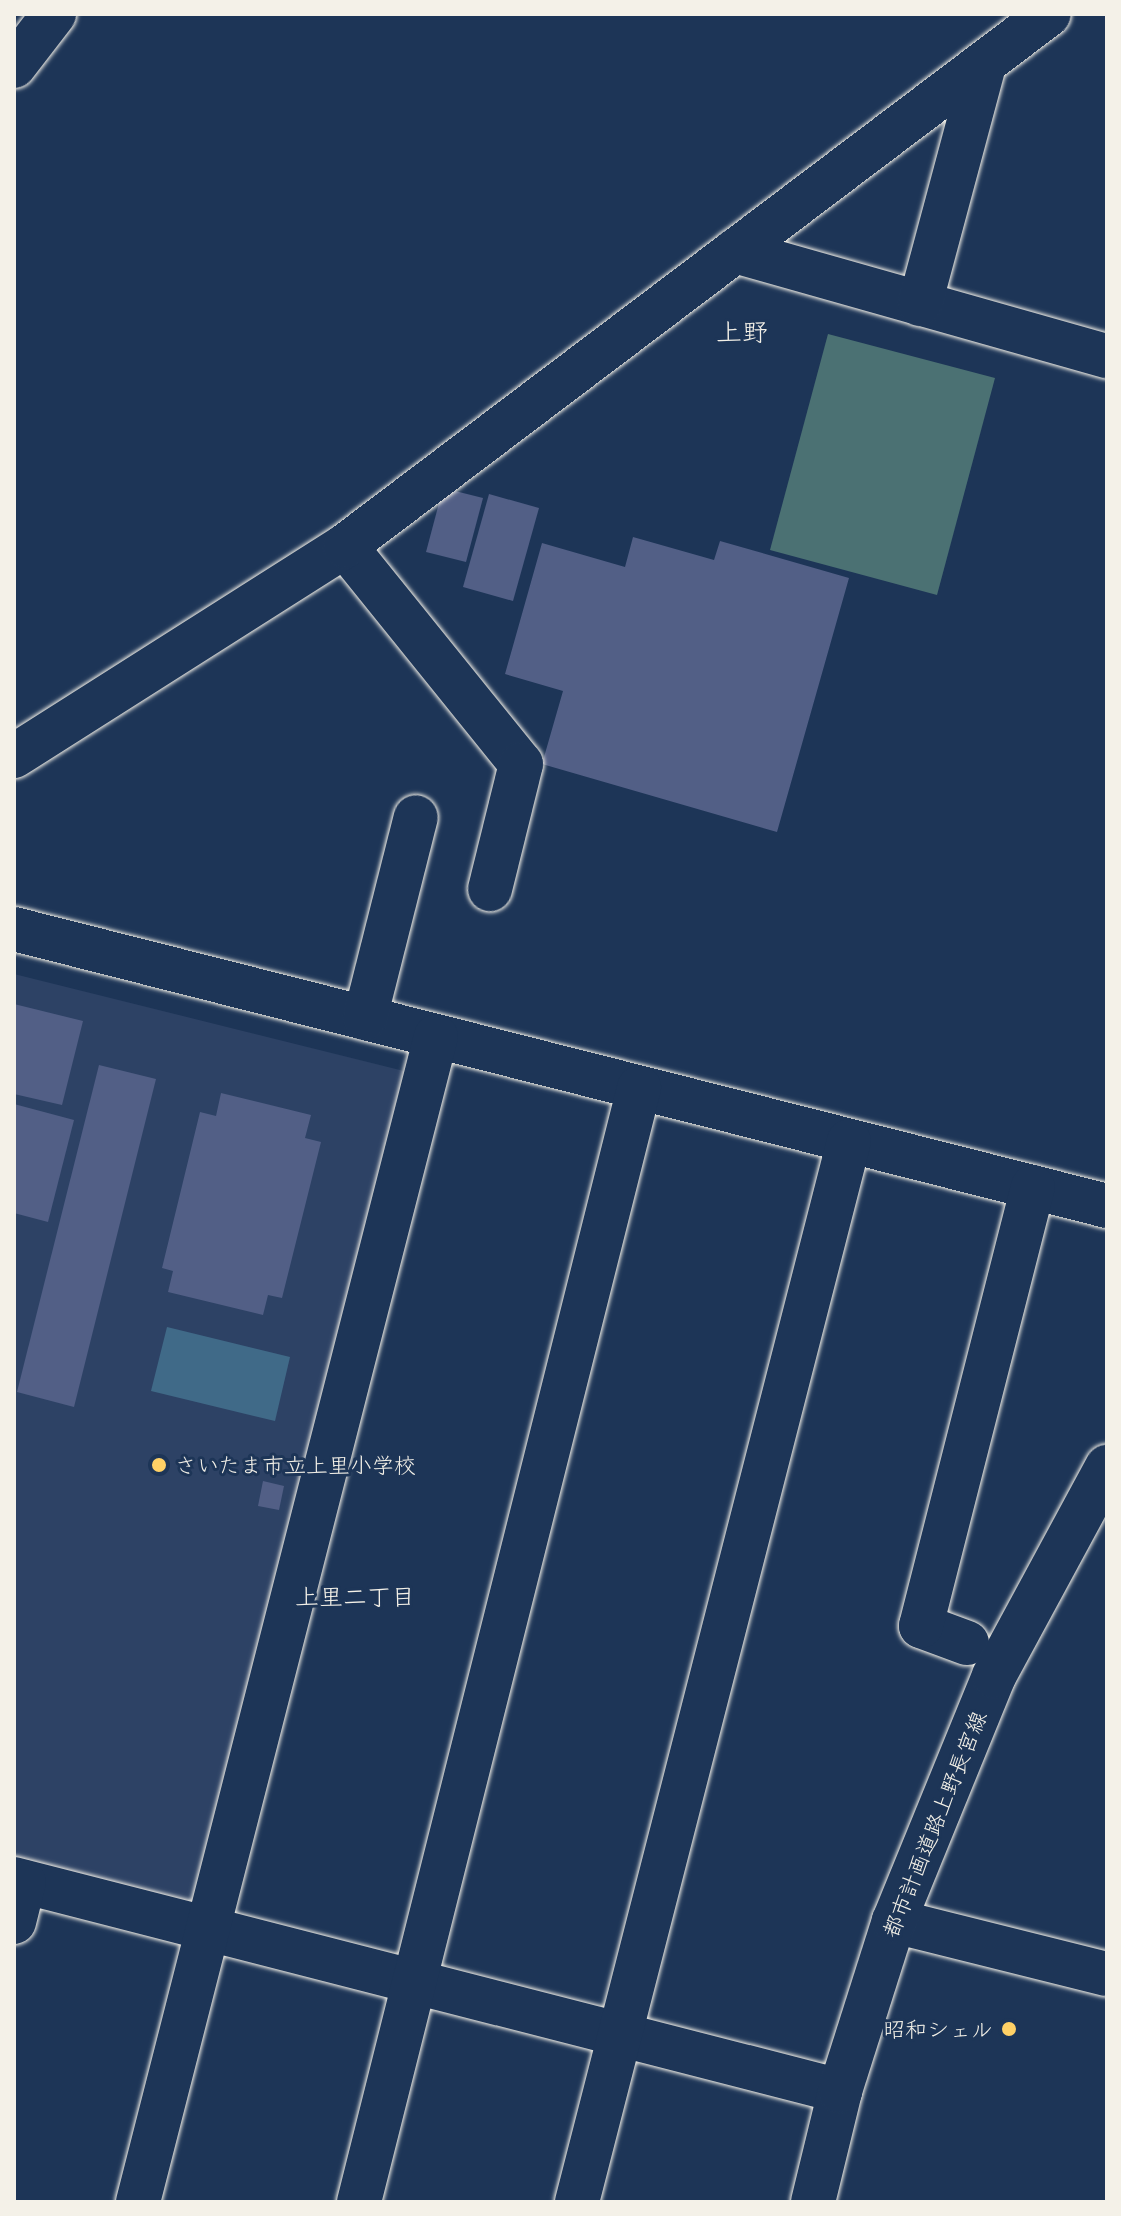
<!DOCTYPE html>
<html>
<head>
<meta charset="utf-8">
<style>
	body { margin:0 }
	#map { position:relative; width:1121px; height:2216px; overflow:hidden; background:#1d3557; font-family:Mali,"Klee One",sans-serif }
	div>[style] { position:absolute }
	.built>* { inset:0; background:#2d4265 }
	.green>* { inset:0; background:#4b7173 }
	.water>* { inset:0; background:#406a88 }
	.building>* { inset:0; background:#525f86 }
	.roads { filter:drop-shadow(0 0 2px #f4f1e8) drop-shadow(0 0 2px #f4f1e8) }
	.minor>* { height:44px; margin:-22px; padding:0 22px; transform-origin:22px; border-radius:22px; background:#1d3557 }
	.dots>* { width:22px; height:22px; translate:-50% -50%; box-sizing:border-box; border:4px solid #1d3557; border-radius:50% }
	span { translate:-50% -50%; white-space:nowrap; text-align:center; line-height:1.15; -webkit-text-stroke:6px #1d3557; paint-order:stroke }
	.poi-label { font-size:22px; color:#f4f1e8 }
	.left { translate:0 -50%; text-align:left }
	.right { translate:-100% -50%; text-align:right }
	.street-label { font-size:22px; color:#f4f1e8 }
	.neighbourhood-label { font-size:24px; color:#f4f1e8 }
	.quarter-label { font-size:26px; color:#f4f1e8 }
	.frame { position:absolute; inset:0; border:16px solid #f4f1e8; pointer-events:none }
</style>
</head>
<body>
<div id="map">
	<div class="built">
		<div style="clip-path:polygon(14px 974px,404px 1071px,192px 1904px,14px 1858px)"></div>
	</div>
	<div class="green">
		<div style="clip-path:polygon(828px 334px,995px 378px,937px 595px,770px 550px)"></div>
	</div>
	<div class="water">
		<div style="clip-path:polygon(167px 1327px,290px 1357px,275px 1421px,151px 1391px)"></div>
	</div>
	<div class="building">
		<div style="clip-path:polygon(443px 488px,483px 498px,466px 562px,426px 552px)"></div>
		<div style="clip-path:polygon(489px 494px,539px 508px,513px 601px,463px 587px)"></div>
		<div style="clip-path:polygon(633px 537px,714px 560px,720px 541px,849px 578px,777px 832px,542px 764px,563px 691px,505px 674px,542px 543px,625px 567px)"></div>
		<div style="clip-path:polygon(14px 1004px,83px 1021px,62px 1105px,14px 1094px)"></div>
		<div style="clip-path:polygon(99px 1065px,156px 1079px,74px 1407px,17px 1392px)"></div>
		<div style="clip-path:polygon(221px 1093px,311px 1115px,305px 1138px,321px 1142px,282px 1298px,268px 1295px,263px 1315px,168px 1292px,173px 1271px,162px 1268px,200px 1112px,216px 1116px)"></div>
		<div style="clip-path:polygon(14px 1104px,74px 1120px,48px 1222px,14px 1213px)"></div>
		<div style="clip-path:polygon(263px 1481px,284px 1486px,279px 1510px,258px 1506px)"></div>
	</div>
	<div class="roads">
		<div class="minor">
			<div style="left:14px;top:66px;width:66px;rotate:-52.4deg"></div>
			<div style="left:735px;top:251px;width:387px;rotate:15.8deg"></div>
			<div style="left:920px;top:304px;width:247px;rotate:-75deg"></div>
			<div style="left:345px;top:546px;width:280px;rotate:51.1deg"></div>
			<div style="left:521px;top:764px;width:129px;rotate:103.9deg"></div>
			<div style="left:14px;top:756px;width:392px;rotate:-32.4deg"></div>
			<div style="left:345px;top:546px;width:882px;rotate:-37.08deg"></div>
			<div style="left:14px;top:929px;width:1128px;rotate:14.22deg"></div>
			<div style="left:365px;top:1018px;width:207px;rotate:-75.8deg"></div>
			<div style="left:967px;top:1643px;width:49px;rotate:-159.7deg"></div>
			<div style="left:921px;top:1626px;width:453px;rotate:-75.7deg"></div>
			<div style="left:14px;top:1879px;width:853px;rotate:14.39deg"></div>
			<div style="left:894px;top:1921px;width:219px;rotate:14deg"></div>
			<div style="left:14px;top:1922px;width:41px;rotate:-76deg"></div>
			<div style="left:138px;top:2202px;width:1203px;rotate:-75.66deg"></div>
			<div style="left:359px;top:2202px;width:1149px;rotate:-75.89deg"></div>
			<div style="left:577px;top:2202px;width:1095px;rotate:-75.62deg"></div>
			<div style="left:813px;top:2202px;width:114px;rotate:-76.3deg"></div>
			<div style="left:840px;top:2091px;width:178px;rotate:-72.4deg"></div>
			<div style="left:894px;top:1921px;width:265px;rotate:-67.8deg"></div>
			<div style="left:994px;top:1676px;width:238px;rotate:-61.6deg"></div>
		</div>
	</div>
	<div class="dots">
		<div style="left:159px;top:1465px;background:#ffd166"></div>
		<div style="left:1009px;top:2029px;background:#ffd166"></div>
	</div>
	<div class="poi-label">
		<span class="left" style="left:175px;top:1465px">さいたま市立上里小学校</span>
		<span class="right" style="left:993px;top:2029px">昭和シェル</span>
	</div>
	<div class="street-label">
		<span style="left:934px;top:1824px;rotate:-68deg">都市計画道路上野長宮線</span>
	</div>
	<div class="neighbourhood-label">
		<span style="left:355px;top:1596px">上里二丁目</span>
	</div>
	<div class="quarter-label">
		<span style="left:742px;top:332px">上野</span>
	</div>
	<div class="frame"></div>
</div>
</body>
</html>
